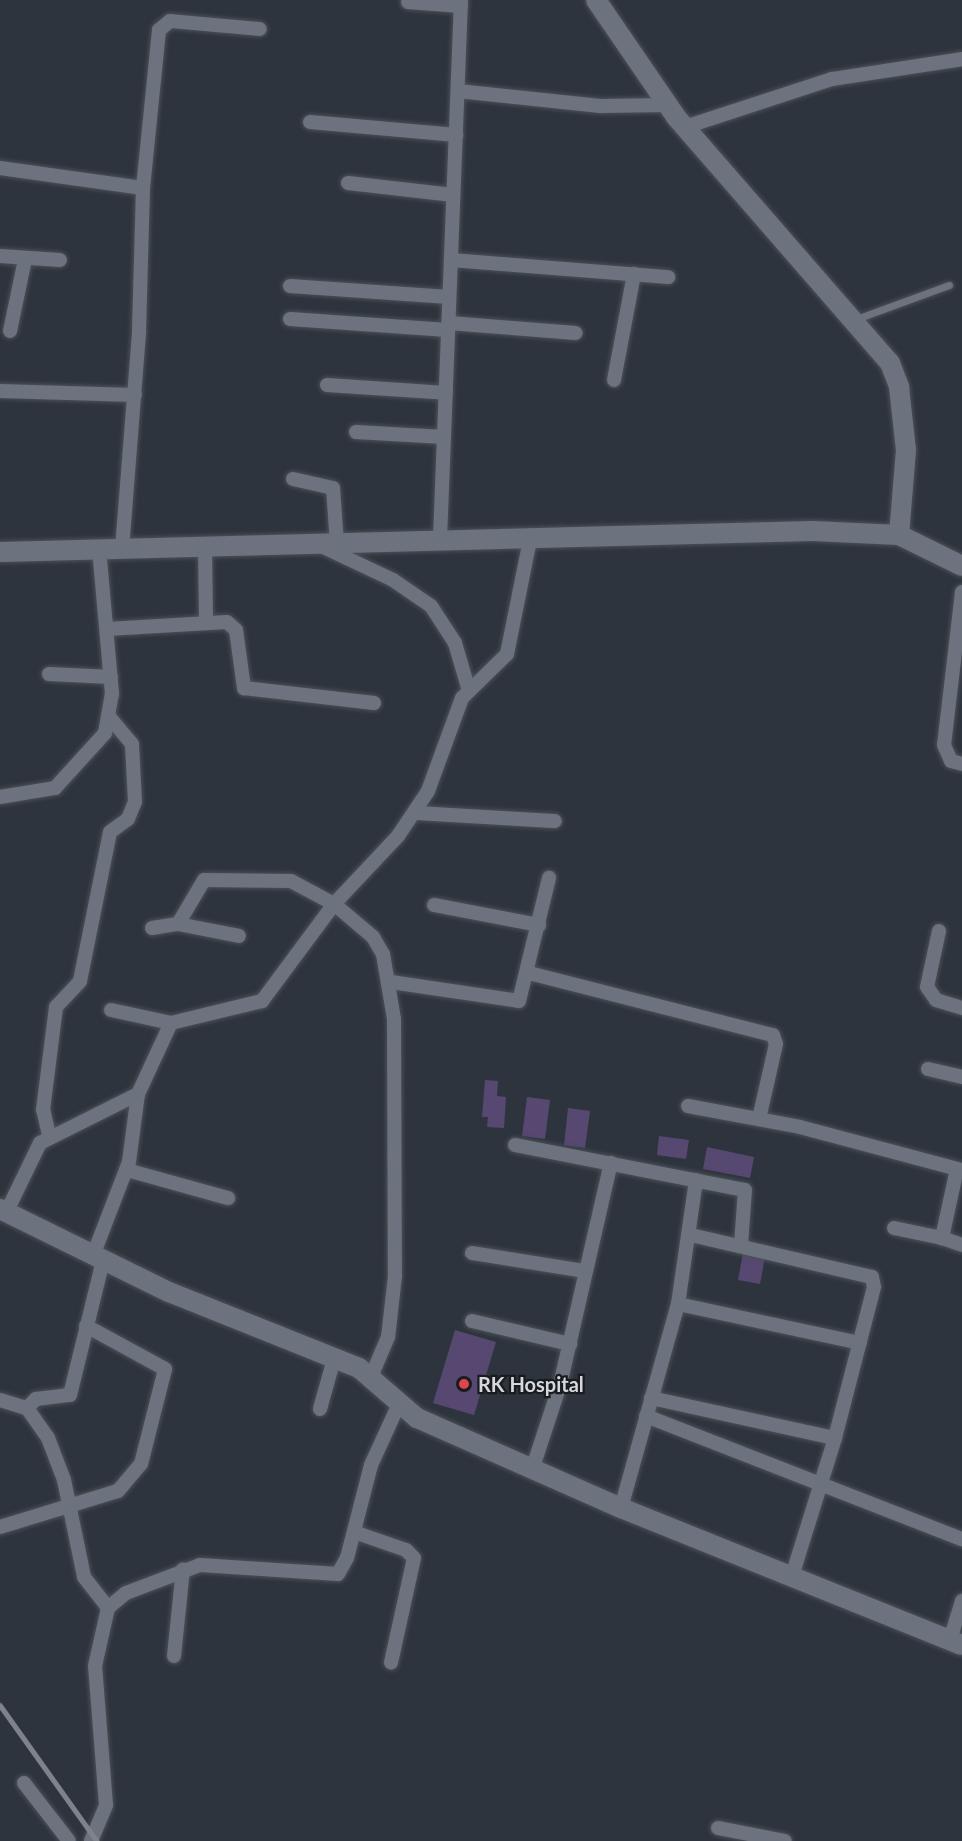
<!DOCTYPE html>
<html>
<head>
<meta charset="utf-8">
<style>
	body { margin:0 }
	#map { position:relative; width:962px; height:1841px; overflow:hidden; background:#2e343d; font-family:Lato,sans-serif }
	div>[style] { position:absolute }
	.building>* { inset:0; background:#564871 }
	.roads { filter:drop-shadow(0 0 2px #4b5058) drop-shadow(0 0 2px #4b5058) }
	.lane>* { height:7px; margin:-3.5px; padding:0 3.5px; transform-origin:3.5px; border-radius:3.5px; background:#6d737e }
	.street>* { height:14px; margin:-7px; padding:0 7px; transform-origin:7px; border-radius:7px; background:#6d737e }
	.secondary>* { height:20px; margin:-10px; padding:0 10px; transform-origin:10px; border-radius:10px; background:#6d737e }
	.rail>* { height:4.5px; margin:-2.25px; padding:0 2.25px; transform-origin:2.25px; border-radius:2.25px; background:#7e838a }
	.dots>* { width:16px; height:16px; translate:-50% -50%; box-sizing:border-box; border:3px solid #191b1f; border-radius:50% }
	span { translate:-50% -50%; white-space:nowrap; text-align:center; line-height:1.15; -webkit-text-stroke:4.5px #191b1f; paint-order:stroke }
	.poi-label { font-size:20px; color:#d5d9df; font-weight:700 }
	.left { translate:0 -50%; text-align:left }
</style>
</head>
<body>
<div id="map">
	<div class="building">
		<div style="clip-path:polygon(485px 1080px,498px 1081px,497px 1096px,506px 1097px,504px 1128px,487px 1127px,488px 1117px,482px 1117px)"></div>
		<div style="clip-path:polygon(527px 1097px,550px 1100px,545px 1139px,522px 1136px)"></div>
		<div style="clip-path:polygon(568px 1108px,590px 1111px,585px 1148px,564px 1145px)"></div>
		<div style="clip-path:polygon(659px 1136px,689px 1140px,686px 1159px,657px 1155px)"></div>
		<div style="clip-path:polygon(707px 1147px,754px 1157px,750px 1178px,703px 1169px)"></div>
		<div style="clip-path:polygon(743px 1253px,765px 1257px,760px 1284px,738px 1280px)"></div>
		<div style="clip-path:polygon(455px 1330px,496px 1342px,474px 1415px,433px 1403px)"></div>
	</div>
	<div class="roads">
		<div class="lane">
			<div style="left:856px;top:319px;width:99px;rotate:-20.1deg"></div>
		</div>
		<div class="street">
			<div style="left:408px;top:2px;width:53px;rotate:4.3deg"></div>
			<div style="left:458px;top:91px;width:143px;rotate:6deg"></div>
			<div style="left:600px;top:106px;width:68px;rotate:-0.8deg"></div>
			<div style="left:310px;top:122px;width:147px;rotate:5.1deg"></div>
			<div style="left:685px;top:127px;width:155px;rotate:-18.1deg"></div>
			<div style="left:832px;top:79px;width:132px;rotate:-8.7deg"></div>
			<div style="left:0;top:168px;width:144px;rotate:8deg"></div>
			<div style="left:348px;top:183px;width:106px;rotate:6.5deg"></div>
			<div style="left:0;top:256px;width:60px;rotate:3.8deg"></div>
			<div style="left:451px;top:260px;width:218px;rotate:4.5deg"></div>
			<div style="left:290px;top:286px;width:159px;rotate:4deg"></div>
			<div style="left:290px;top:319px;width:158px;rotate:4deg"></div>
			<div style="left:449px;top:323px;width:127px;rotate:4.5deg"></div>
			<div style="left:10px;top:331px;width:74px;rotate:-78.2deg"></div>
			<div style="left:614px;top:380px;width:108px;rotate:-79.3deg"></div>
			<div style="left:327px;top:385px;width:119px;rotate:3.8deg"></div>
			<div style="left:0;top:391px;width:135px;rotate:1.7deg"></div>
			<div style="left:356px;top:432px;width:88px;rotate:3.3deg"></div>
			<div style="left:293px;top:479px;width:41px;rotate:12.7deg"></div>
			<div style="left:333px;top:488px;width:56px;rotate:85.9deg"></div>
			<div style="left:440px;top:539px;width:539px;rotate:-87.77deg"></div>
			<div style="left:319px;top:545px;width:82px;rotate:25.3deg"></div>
			<div style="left:393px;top:580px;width:46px;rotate:34.4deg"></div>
			<div style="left:431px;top:606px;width:44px;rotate:57deg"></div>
			<div style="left:455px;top:643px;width:50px;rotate:73.7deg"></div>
			<div style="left:205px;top:547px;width:75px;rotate:89.2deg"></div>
			<div style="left:122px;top:549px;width:219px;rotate:-85.5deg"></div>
			<div style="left:139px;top:331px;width:143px;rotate:-88.4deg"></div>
			<div style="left:143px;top:188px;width:159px;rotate:-84.2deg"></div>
			<div style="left:159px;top:30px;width:14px;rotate:-39deg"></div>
			<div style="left:170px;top:21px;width:90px;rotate:5.1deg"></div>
			<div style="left:962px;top:592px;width:154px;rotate:96.7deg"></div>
			<div style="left:944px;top:745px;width:17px;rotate:66deg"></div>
			<div style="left:951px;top:761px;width:11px;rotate:15deg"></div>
			<div style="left:107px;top:629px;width:120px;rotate:-3.3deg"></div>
			<div style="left:227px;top:622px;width:12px;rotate:42deg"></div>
			<div style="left:236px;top:630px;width:59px;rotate:82.1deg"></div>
			<div style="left:244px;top:688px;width:131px;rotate:6.6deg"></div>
			<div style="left:49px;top:674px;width:62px;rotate:2.8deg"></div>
			<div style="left:0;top:797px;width:56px;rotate:-9.3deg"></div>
			<div style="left:55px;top:788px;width:74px;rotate:-47.7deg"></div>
			<div style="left:105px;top:733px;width:40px;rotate:-80deg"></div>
			<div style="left:112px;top:694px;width:146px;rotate:-95.1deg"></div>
			<div style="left:415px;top:813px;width:140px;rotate:3.3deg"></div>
			<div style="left:434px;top:905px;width:107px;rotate:10.8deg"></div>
			<div style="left:178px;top:924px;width:62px;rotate:11.1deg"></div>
			<div style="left:152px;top:928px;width:26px;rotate:-9deg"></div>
			<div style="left:178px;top:924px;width:51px;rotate:-59.4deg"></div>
			<div style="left:204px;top:880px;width:87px;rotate:0.7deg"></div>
			<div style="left:291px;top:881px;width:49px;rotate:28.1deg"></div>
			<div style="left:334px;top:904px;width:51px;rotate:40.2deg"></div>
			<div style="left:373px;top:937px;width:20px;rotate:60deg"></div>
			<div style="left:383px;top:954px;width:66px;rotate:80.4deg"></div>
			<div style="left:394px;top:1019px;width:257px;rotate:89.8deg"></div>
			<div style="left:395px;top:1276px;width:61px;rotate:96.5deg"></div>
			<div style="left:388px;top:1337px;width:43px;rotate:113deg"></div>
			<div style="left:939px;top:931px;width:57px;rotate:102.1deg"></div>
			<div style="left:927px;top:987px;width:16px;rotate:55deg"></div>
			<div style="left:936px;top:1000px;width:27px;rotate:17deg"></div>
			<div style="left:529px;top:973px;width:252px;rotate:14.3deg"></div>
			<div style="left:773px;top:1035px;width:9px;rotate:72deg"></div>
			<div style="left:776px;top:1044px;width:77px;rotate:102.8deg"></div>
			<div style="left:391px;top:982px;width:129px;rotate:8.4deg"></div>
			<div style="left:519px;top:1001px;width:127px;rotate:-76.3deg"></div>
			<div style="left:111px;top:1010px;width:61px;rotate:12.2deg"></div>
			<div style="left:928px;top:1069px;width:35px;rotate:13deg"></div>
			<div style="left:688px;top:1106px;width:114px;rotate:10.6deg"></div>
			<div style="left:800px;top:1127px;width:168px;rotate:14.9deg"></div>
			<div style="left:49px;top:1135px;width:26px;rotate:-103deg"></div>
			<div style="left:43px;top:1110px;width:104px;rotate:-82.8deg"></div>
			<div style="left:56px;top:1007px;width:35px;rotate:-47deg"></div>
			<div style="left:80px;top:981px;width:152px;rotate:-78.6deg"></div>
			<div style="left:110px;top:832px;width:22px;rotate:-36deg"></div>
			<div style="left:128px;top:819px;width:18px;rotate:-68deg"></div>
			<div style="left:135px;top:802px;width:58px;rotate:-93deg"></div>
			<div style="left:132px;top:744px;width:34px;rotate:-130deg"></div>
			<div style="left:515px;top:1145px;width:234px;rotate:11.1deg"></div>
			<div style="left:745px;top:1190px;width:55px;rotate:94.2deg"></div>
			<div style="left:957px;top:1169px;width:71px;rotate:102.3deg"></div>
			<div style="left:942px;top:1238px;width:21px;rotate:19deg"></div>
			<div style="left:127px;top:1170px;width:105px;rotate:15.5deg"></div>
			<div style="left:7px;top:1211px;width:76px;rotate:-64.1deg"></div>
			<div style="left:40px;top:1143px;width:110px;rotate:-26.6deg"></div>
			<div style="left:138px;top:1094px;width:78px;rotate:-65.1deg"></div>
			<div style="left:171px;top:1023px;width:94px;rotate:-13.6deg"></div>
			<div style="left:262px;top:1001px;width:121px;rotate:-53.4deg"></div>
			<div style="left:334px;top:904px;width:93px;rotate:-46.7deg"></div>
			<div style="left:398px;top:836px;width:54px;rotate:-56.3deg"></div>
			<div style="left:428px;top:791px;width:99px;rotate:-69.9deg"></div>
			<div style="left:462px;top:698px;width:63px;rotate:-44.4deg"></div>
			<div style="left:507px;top:654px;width:121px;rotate:-78.6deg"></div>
			<div style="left:894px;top:1228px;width:49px;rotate:11.8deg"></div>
			<div style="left:691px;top:1235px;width:186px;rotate:13.1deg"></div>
			<div style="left:872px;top:1277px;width:10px;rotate:79deg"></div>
			<div style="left:874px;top:1287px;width:156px;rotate:104.5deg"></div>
			<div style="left:835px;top:1438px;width:145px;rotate:107.3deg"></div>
			<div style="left:94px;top:1253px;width:97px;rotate:-69deg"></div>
			<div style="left:129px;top:1162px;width:69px;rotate:-82.5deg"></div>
			<div style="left:472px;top:1253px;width:114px;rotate:9.1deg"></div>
			<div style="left:678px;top:1304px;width:186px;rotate:12.1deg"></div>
			<div style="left:472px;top:1321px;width:101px;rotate:13.2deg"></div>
			<div style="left:651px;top:1398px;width:188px;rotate:12.3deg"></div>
			<div style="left:0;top:1400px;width:28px;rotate:17deg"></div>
			<div style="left:27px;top:1408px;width:37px;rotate:55deg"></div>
			<div style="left:48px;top:1438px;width:45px;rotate:69.1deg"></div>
			<div style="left:64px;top:1480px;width:99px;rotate:78.3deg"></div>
			<div style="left:84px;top:1577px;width:39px;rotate:52deg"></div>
			<div style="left:27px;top:1408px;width:13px;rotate:-45deg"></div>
			<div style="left:36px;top:1399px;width:34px;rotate:-7deg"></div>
			<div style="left:70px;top:1395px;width:142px;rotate:-76.2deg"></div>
			<div style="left:320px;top:1409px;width:52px;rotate:-74.4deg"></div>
			<div style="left:646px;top:1416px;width:339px;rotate:21.3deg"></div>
			<div style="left:533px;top:1467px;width:86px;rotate:-71.8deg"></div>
			<div style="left:560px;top:1385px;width:228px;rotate:-77.1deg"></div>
			<div style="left:621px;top:1508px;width:212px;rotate:-74.4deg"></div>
			<div style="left:678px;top:1304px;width:125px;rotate:-81.7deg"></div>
			<div style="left:0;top:1527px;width:123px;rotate:-17deg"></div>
			<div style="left:118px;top:1491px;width:35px;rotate:-50deg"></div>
			<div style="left:141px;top:1464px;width:98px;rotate:-75.8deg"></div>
			<div style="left:165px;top:1369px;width:90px;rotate:-151.4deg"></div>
			<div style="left:354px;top:1532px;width:55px;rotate:19.1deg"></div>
			<div style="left:406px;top:1550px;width:11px;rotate:45deg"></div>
			<div style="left:414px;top:1558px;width:107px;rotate:102.4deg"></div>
			<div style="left:950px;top:1640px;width:41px;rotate:-72.9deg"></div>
			<div style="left:174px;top:1656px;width:87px;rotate:-84.1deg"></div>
			<div style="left:24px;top:1783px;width:73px;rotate:52.2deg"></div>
			<div style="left:718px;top:1828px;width:68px;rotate:11deg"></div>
			<div style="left:91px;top:1841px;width:39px;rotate:-67deg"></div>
			<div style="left:106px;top:1805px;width:139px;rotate:-94.5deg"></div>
			<div style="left:95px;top:1666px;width:59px;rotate:-77.4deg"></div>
			<div style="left:108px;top:1608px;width:23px;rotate:-40deg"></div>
			<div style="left:126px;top:1593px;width:79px;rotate:-20.7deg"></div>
			<div style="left:200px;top:1565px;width:138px;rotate:3.7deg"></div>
			<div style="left:338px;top:1574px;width:18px;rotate:-61deg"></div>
			<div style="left:347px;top:1558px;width:96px;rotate:-75.5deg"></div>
			<div style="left:371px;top:1465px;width:65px;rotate:-65.4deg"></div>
		</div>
		<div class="secondary">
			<div style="left:596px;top:0;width:142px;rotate:55.6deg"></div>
			<div style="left:676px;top:117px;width:326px;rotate:49deg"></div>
			<div style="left:890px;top:363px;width:26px;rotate:69deg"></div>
			<div style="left:899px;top:387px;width:63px;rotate:83.7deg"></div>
			<div style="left:906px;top:450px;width:85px;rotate:94.7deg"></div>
			<div style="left:0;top:552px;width:813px;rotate:-1.48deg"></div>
			<div style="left:813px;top:531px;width:86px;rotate:2.7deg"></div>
			<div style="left:899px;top:535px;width:70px;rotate:26.2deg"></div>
			<div style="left:0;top:1209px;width:188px;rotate:26.2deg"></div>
			<div style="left:169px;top:1292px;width:205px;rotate:21.8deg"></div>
			<div style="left:359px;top:1368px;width:77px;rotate:40.8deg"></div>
			<div style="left:417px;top:1418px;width:223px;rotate:23.8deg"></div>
			<div style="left:621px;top:1508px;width:367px;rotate:21.9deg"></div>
		</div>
	</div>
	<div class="rail">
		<div style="left:0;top:1705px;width:167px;rotate:54.5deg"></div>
	</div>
	<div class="dots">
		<div style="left:464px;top:1384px;background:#e0444e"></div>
	</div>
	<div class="poi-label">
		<span class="left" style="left:478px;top:1384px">RK Hospital</span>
	</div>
</div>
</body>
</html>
